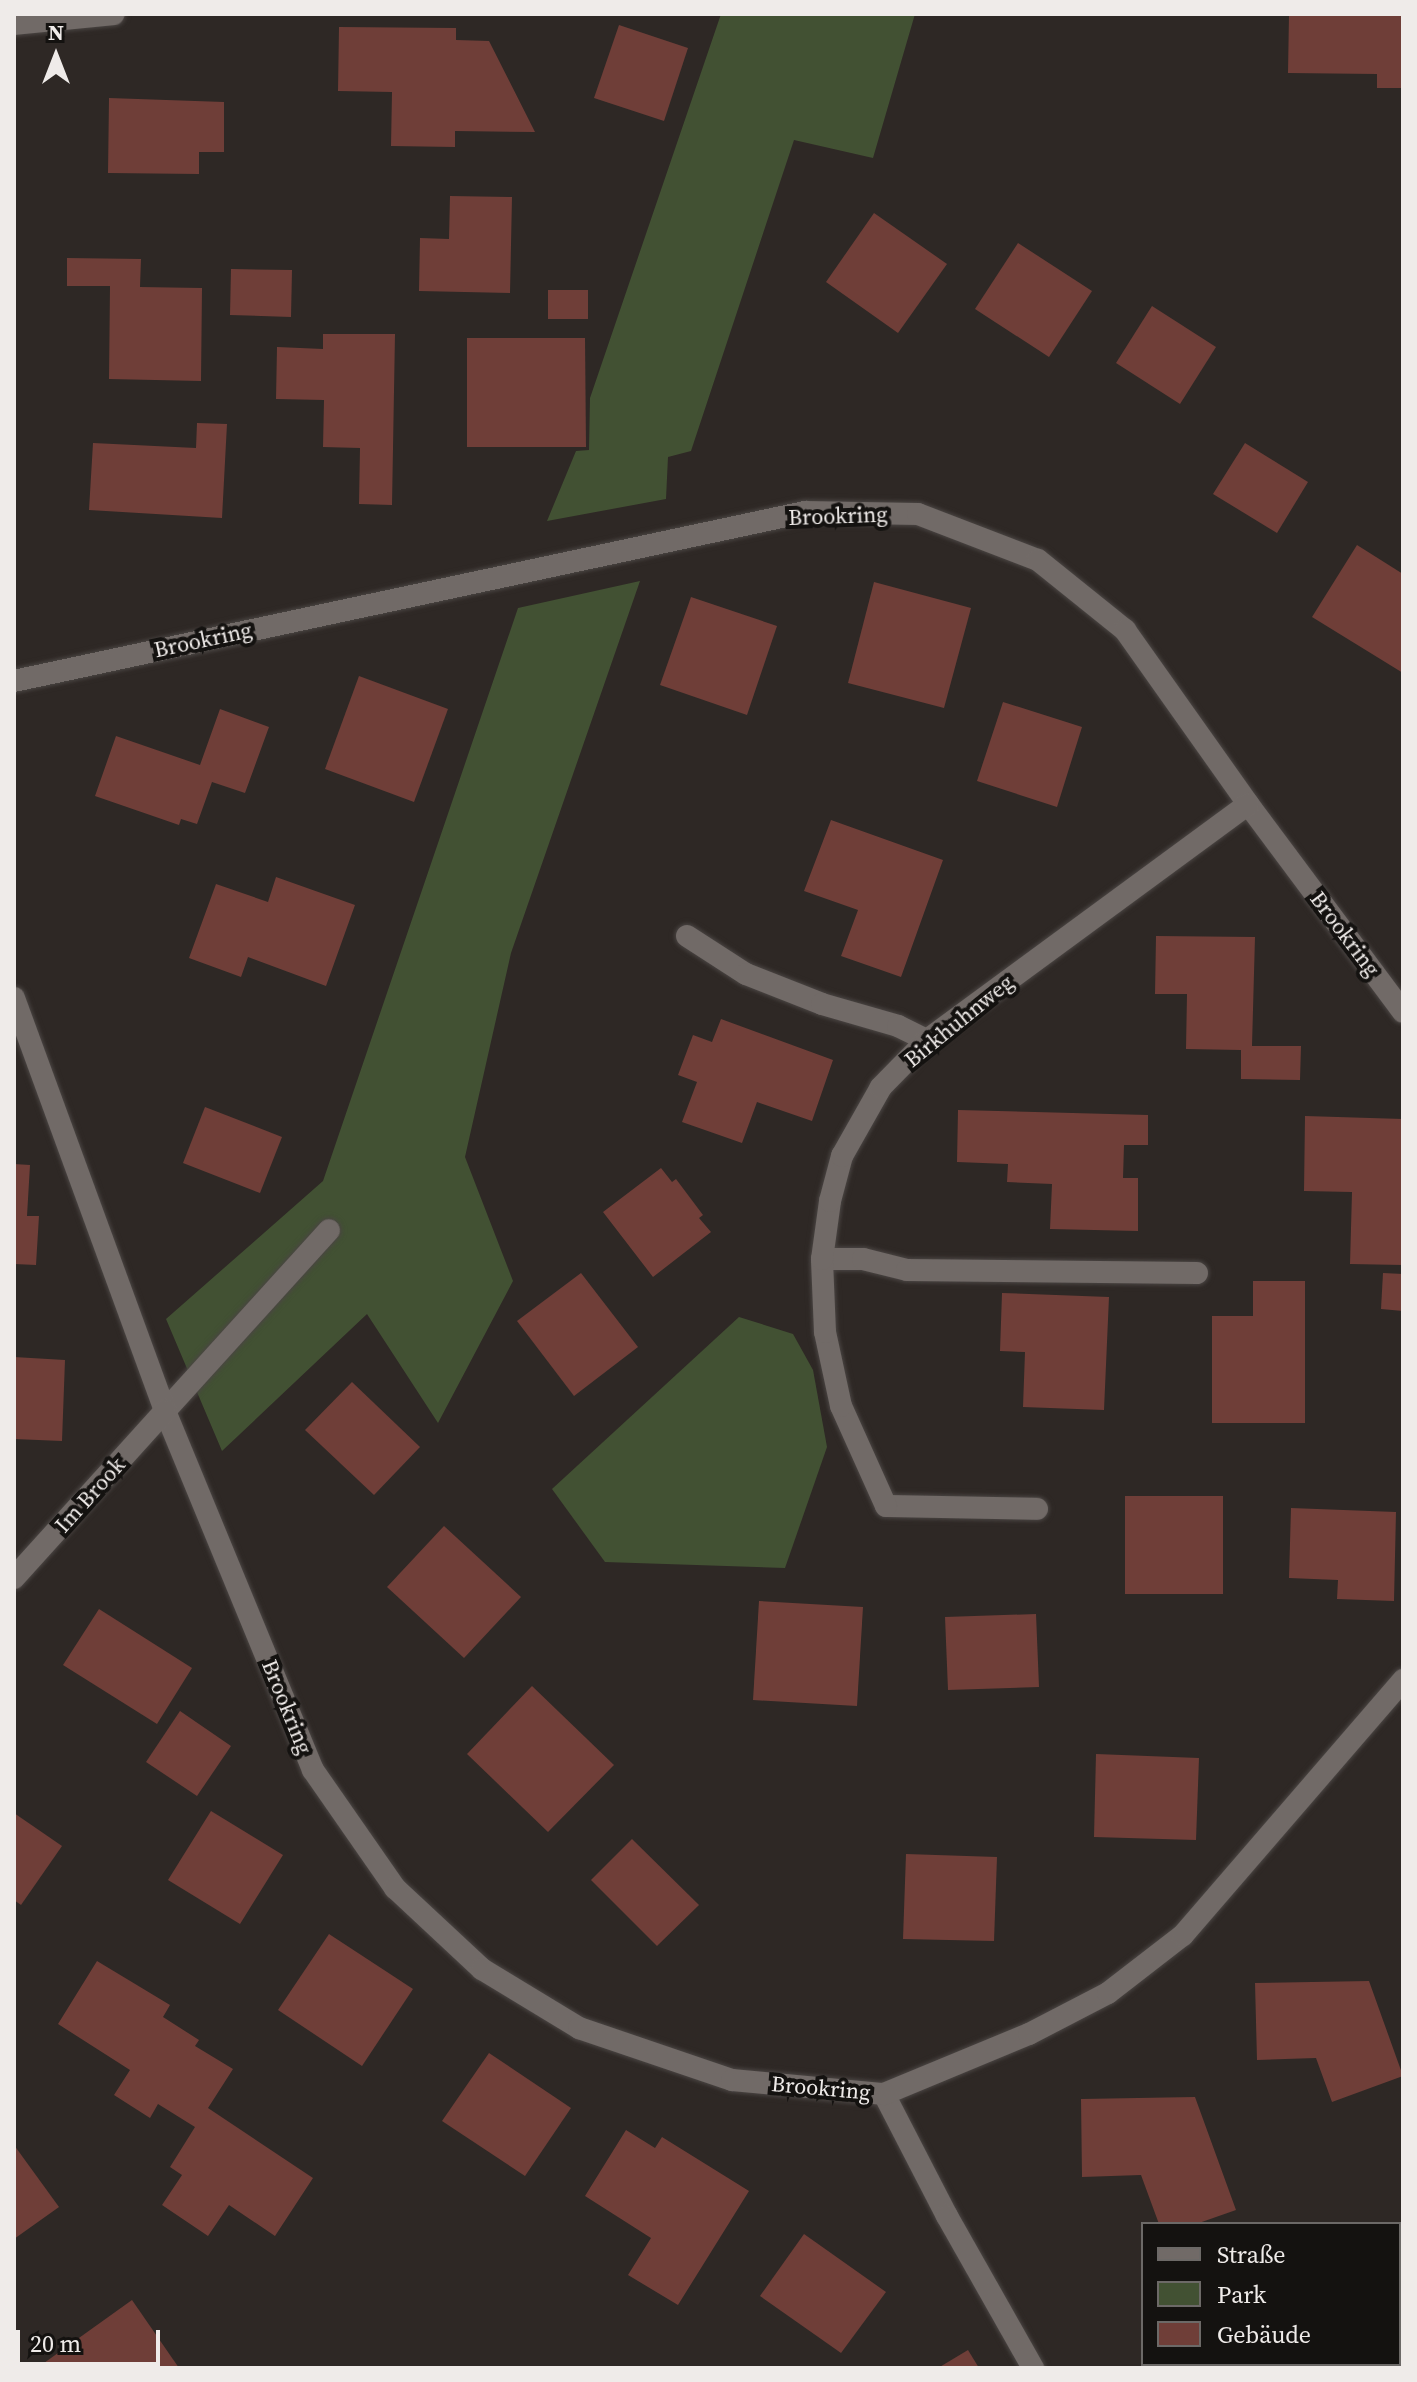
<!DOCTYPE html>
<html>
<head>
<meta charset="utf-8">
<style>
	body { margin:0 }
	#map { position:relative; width:1417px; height:2382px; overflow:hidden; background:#2e2825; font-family:"Source Serif 4",serif }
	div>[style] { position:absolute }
	.green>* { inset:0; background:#425133 }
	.building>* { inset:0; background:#6f3e38 }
	.roads { filter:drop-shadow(0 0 2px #4a4543) drop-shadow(0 0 2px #4a4543) }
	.service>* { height:22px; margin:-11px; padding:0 11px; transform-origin:11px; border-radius:11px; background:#716a67 }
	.minor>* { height:22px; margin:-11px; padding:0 11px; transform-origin:11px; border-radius:11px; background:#716a67 }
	span { translate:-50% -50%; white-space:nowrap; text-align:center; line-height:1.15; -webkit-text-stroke:8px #141210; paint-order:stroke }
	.street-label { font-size:22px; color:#efebe9 }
	.frame { position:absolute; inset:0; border:16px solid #efebe9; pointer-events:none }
	.legend { position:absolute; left:1141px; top:2222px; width:260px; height:144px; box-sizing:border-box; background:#141210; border:2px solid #6c6967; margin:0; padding:10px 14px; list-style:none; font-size:24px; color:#efebe9 }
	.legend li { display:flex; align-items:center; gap:16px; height:40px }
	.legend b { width:40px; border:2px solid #6c6967 }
	.north { position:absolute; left:16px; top:16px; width:80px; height:80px; -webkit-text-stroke:6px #141210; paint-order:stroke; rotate:0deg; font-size:22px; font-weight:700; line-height:32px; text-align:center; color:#efebe9 }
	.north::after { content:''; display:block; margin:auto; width:28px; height:36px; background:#efebe9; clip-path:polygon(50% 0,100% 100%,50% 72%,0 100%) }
	.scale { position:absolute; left:16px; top:2330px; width:144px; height:36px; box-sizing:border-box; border:4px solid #efebe9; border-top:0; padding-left:10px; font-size:24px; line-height:28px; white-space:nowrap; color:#efebe9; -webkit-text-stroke:6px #141210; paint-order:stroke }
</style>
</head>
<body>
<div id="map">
	<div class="green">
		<div style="clip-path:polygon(721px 14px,915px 14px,873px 158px,794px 140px,691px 451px,668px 457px,666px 499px,547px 521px,576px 451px,589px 450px,590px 398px)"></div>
		<div style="clip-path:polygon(640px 581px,511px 953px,465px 1157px,513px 1281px,438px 1423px,367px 1314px,222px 1451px,166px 1319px,323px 1181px,518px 608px)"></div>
		<div style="clip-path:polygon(739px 1317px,793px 1334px,813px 1370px,827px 1447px,785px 1568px,605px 1562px,552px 1489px)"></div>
		<div style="clip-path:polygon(1403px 2310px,1403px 2368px,1355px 2368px,1358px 2364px,1399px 2364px,1399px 2314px)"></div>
	</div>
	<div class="building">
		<div style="clip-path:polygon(1289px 14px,1403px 14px,1403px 88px,1377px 88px,1377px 74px,1288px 73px)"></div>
		<div style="clip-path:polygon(619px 25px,688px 48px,664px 121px,594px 98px)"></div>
		<div style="clip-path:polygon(339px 27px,456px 28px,456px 40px,489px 41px,535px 132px,455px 131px,455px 147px,391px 146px,392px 92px,338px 91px)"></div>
		<div style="clip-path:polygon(109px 98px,224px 102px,224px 152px,199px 152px,199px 174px,108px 173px)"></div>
		<div style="clip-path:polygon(450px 196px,512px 197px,510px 293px,419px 291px,420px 238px,449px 239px)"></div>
		<div style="clip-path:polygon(874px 213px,947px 264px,898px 333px,826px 282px)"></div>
		<div style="clip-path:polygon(1018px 243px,1092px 291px,1049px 357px,975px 309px)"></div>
		<div style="clip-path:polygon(67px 258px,141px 259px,140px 287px,202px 288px,201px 381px,109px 379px,110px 286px,67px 286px)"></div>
		<div style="clip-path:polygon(231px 269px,292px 270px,291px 317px,230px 315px)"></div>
		<div style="clip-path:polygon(548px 290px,588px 290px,588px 319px,548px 319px)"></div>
		<div style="clip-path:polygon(1152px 306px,1216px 347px,1180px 404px,1116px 363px)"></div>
		<div style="clip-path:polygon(323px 334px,395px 334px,392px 505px,359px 504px,360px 448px,323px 447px,324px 400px,276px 399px,277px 347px,323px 349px)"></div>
		<div style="clip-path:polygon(467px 338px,585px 338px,586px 447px,467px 447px)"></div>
		<div style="clip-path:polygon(197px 423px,227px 424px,222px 518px,89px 510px,93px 443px,196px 448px)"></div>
		<div style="clip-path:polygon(1245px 443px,1308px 482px,1277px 533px,1213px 494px)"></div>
		<div style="clip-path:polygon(1357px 545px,1403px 574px,1403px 673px,1312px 617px)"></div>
		<div style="clip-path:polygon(874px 582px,971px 608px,944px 708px,848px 683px)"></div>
		<div style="clip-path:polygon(691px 597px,777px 626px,747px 715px,660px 685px)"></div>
		<div style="clip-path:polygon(359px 676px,448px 709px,414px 802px,325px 769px)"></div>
		<div style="clip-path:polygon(1003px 702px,1082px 727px,1057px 807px,977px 781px)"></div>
		<div style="clip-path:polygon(220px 709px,269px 727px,245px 793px,212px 782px,197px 824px,181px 819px,179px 825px,95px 796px,116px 736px,200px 765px)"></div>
		<div style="clip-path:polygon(831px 820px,943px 860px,901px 977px,841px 956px,858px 910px,804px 891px)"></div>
		<div style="clip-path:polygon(276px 877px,355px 905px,326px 986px,248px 957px,241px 977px,189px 958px,216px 884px,268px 902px)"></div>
		<div style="clip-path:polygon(1156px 936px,1255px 937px,1252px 1046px,1301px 1046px,1300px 1080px,1241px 1079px,1241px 1050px,1186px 1049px,1187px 994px,1155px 994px)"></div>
		<div style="clip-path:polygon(721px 1019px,833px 1060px,812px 1121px,757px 1102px,742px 1143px,682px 1122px,697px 1082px,678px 1075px,693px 1035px,712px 1042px)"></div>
		<div style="clip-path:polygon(205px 1107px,282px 1137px,260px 1193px,183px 1163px)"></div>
		<div style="clip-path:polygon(958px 1110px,1148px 1115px,1148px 1145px,1124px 1145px,1123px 1178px,1138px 1178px,1138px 1231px,1050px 1229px,1052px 1184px,1007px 1182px,1008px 1164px,957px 1162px)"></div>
		<div style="clip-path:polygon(1305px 1116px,1403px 1119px,1403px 1265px,1350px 1264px,1352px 1192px,1304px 1191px)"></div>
		<div style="clip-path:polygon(14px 1164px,30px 1165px,27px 1216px,39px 1216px,36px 1265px,14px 1264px)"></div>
		<div style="clip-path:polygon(661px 1168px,672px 1182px,676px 1179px,703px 1215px,699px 1218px,711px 1232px,653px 1277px,603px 1212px)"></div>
		<div style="clip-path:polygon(581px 1273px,638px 1347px,574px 1396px,517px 1321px)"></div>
		<div style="clip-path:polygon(1383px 1273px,1403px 1274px,1403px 1311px,1381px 1309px)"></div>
		<div style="clip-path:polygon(1253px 1281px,1305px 1281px,1305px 1423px,1212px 1423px,1212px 1316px,1253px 1316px)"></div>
		<div style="clip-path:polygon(1002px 1293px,1109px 1297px,1104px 1410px,1023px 1407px,1025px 1352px,1000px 1351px)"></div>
		<div style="clip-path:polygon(14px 1357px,65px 1360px,62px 1441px,14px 1439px)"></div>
		<div style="clip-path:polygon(352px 1382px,420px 1447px,374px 1495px,305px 1430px)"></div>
		<div style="clip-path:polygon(1125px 1496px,1223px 1496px,1223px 1594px,1125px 1594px)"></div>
		<div style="clip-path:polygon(1291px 1508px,1396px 1512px,1394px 1601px,1337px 1599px,1338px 1580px,1289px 1578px)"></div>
		<div style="clip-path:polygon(444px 1526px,521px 1597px,464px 1658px,387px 1587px)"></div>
		<div style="clip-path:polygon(759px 1601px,863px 1607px,857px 1706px,753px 1700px)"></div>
		<div style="clip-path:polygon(99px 1609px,192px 1668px,157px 1724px,63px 1665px)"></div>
		<div style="clip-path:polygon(1036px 1614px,1039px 1687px,948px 1690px,945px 1617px)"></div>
		<div style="clip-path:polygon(532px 1686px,614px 1765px,548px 1832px,467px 1754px)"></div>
		<div style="clip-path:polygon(180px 1711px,231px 1746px,197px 1796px,146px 1762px)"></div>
		<div style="clip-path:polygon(1096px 1754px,1199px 1758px,1196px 1840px,1094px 1837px)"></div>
		<div style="clip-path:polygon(211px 1811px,283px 1855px,240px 1924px,168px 1880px)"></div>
		<div style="clip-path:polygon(14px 1813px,62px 1846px,21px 1905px,14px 1900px)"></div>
		<div style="clip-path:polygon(632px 1839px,699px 1905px,657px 1946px,591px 1880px)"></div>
		<div style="clip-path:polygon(906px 1854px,997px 1857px,994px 1941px,903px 1939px)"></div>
		<div style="clip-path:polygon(329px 1934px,413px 1989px,362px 2066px,278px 2010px)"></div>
		<div style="clip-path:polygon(97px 1961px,170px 2005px,163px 2017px,199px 2040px,195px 2046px,233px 2069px,208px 2108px,313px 2178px,275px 2236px,229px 2205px,208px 2236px,162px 2205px,182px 2175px,170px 2167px,195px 2127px,158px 2104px,150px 2118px,114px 2095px,130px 2070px,58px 2024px)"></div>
		<div style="clip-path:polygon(1369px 1981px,1403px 2076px,1332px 2102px,1316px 2058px,1257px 2060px,1255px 1983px)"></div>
		<div style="clip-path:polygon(489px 2053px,571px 2108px,525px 2176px,442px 2121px)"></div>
		<div style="clip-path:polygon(1195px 2097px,1236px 2210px,1196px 2224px,1159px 2224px,1141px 2175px,1082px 2177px,1081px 2099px)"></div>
		<div style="clip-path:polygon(626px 2130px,655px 2148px,662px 2137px,749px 2191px,678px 2305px,628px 2275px,651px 2238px,585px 2196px)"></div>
		<div style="clip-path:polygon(14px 2145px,59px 2207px,14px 2239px)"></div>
		<div style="clip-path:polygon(804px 2234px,886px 2292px,841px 2353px,760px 2296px)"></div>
		<div style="clip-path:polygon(132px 2300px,179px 2368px,37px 2368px)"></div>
		<div style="clip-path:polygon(968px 2350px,979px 2368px,938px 2368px)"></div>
	</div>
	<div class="roads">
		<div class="service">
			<div style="left:687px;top:936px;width:70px;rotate:32.8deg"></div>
			<div style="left:746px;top:974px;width:82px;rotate:21.5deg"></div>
			<div style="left:822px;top:1004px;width:79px;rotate:16.1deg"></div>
			<div style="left:898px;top:1026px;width:32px;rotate:26deg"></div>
			<div style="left:822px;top:1259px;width:41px"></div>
			<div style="left:863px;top:1259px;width:45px;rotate:14deg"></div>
			<div style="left:907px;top:1270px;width:290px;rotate:0.6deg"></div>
			<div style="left:165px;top:1411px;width:244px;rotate:-47.8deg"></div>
			<div style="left:886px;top:1506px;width:151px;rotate:1.1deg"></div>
			<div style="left:884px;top:2094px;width:137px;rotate:62.7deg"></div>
			<div style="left:947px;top:2216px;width:175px;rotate:60.5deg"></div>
		</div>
		<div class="minor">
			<div style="left:14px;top:24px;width:100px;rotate:-5.7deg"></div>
			<div style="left:14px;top:681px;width:809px;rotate:-12.06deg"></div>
			<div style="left:805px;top:512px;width:113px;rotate:1deg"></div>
			<div style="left:918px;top:514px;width:129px;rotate:21deg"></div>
			<div style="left:1038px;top:560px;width:112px;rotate:38.8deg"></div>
			<div style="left:1125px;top:630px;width:213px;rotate:54.7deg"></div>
			<div style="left:1248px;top:804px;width:259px;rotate:53.3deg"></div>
			<div style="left:14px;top:998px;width:440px;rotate:69.9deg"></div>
			<div style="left:165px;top:1411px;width:388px;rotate:67.6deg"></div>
			<div style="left:313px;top:1770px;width:144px;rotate:55.2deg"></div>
			<div style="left:395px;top:1888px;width:119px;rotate:43deg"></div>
			<div style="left:482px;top:1969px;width:114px;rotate:31.3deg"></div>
			<div style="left:579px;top:2028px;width:162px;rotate:18.8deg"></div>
			<div style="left:732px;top:2080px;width:153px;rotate:5.3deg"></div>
			<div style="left:884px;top:2094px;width:157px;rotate:-22.5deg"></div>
			<div style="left:1029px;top:2034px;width:89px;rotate:-27.4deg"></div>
			<div style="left:1108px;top:1993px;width:95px;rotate:-37.7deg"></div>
			<div style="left:1183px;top:1935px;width:337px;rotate:-49.2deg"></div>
			<div style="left:886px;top:1506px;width:110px;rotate:-114.2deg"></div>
			<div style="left:841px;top:1406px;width:76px;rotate:-102.2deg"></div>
			<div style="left:825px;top:1332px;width:73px;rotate:-92.4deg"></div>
			<div style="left:822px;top:1259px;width:59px;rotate:-82.1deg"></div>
			<div style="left:830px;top:1201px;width:47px;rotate:-75.1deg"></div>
			<div style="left:842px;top:1156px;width:79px;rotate:-60.5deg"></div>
			<div style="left:881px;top:1087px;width:66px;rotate:-45.6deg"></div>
			<div style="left:927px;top:1040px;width:398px;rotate:-36.3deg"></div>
			<div style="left:14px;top:1578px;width:225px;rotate:-47.9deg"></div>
		</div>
	</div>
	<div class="street-label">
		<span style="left:838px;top:516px;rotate:-2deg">Brookring</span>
		<span style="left:203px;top:640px;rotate:-12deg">Brookring</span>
		<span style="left:1345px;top:934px;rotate:53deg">Brookring</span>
		<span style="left:959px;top:1021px;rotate:-39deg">Birkhuhnweg</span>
		<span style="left:90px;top:1495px;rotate:-48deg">Im Brook</span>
		<span style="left:287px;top:1707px;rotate:68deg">Brookring</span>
		<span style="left:821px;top:2088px;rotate:5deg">Brookring</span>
	</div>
	<div class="frame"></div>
	<ul class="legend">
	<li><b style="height:10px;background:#716a67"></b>Straße</li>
	<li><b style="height:22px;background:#425133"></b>Park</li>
	<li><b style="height:22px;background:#6f3e38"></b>Gebäude</li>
	</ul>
	<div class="north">N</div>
	<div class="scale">20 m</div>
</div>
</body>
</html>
